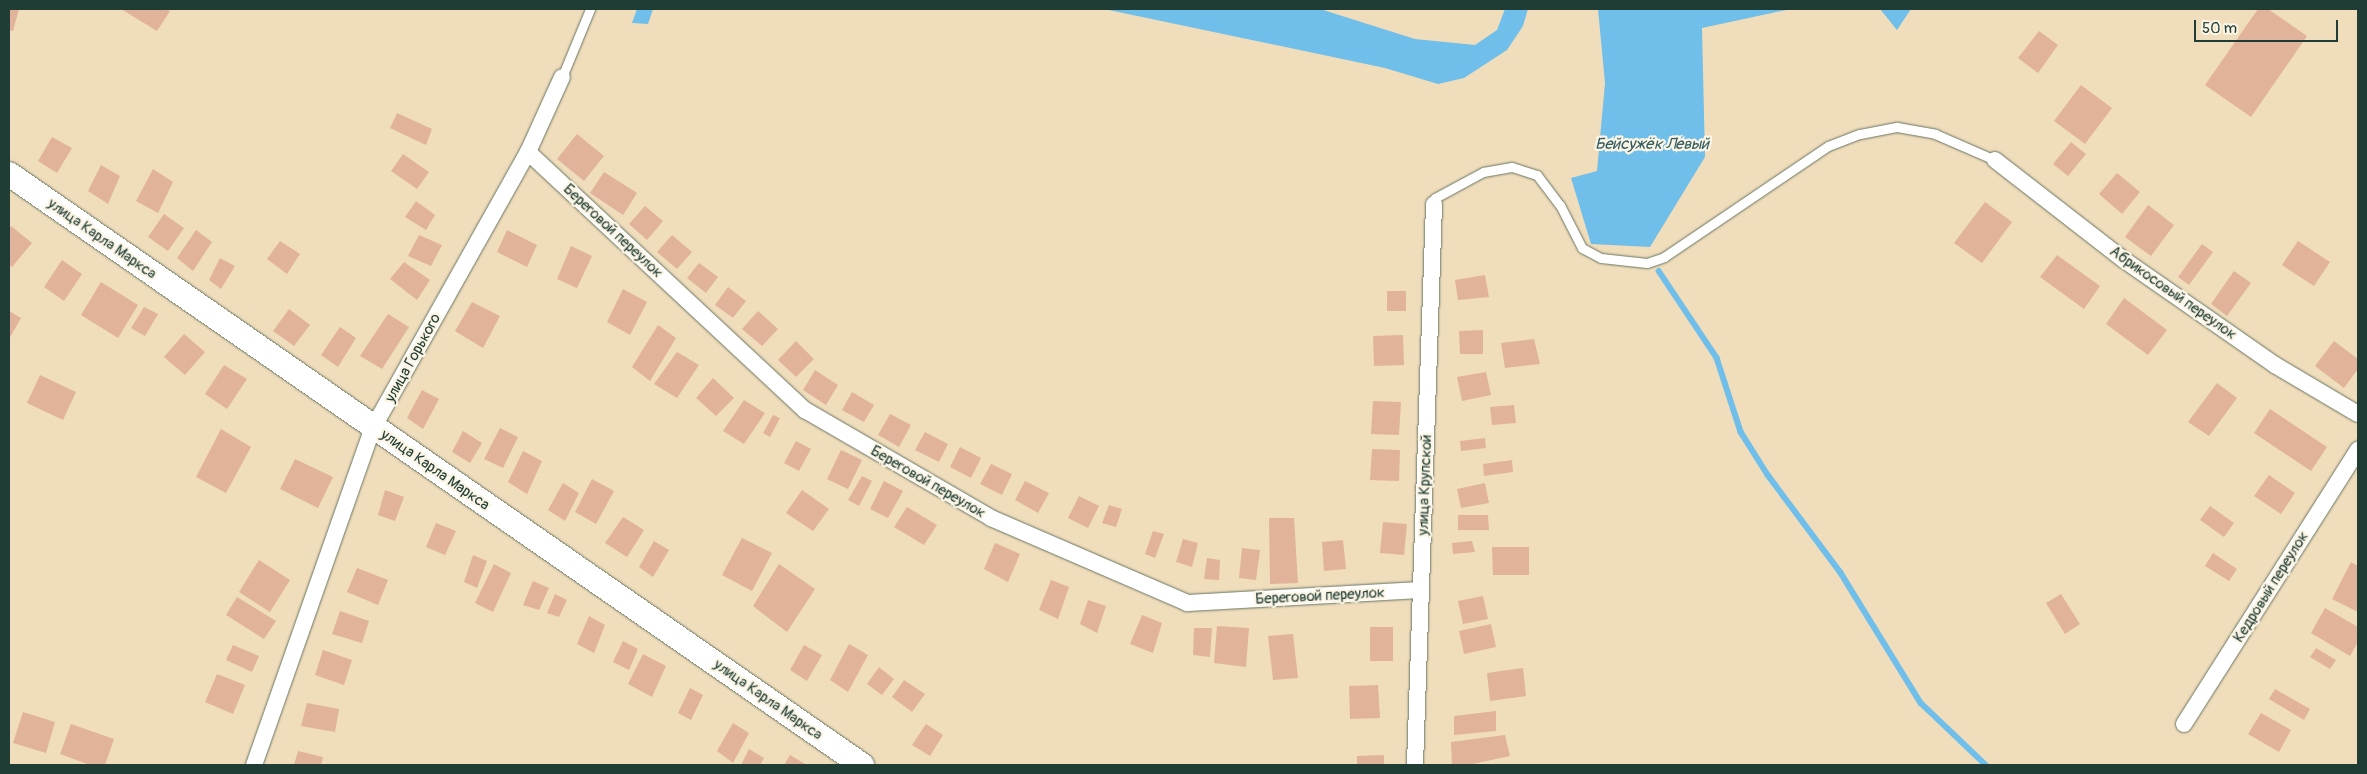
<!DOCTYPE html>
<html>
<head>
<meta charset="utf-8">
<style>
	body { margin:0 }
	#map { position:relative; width:2367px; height:774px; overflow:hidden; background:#f0ddbb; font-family:Pangolin,sans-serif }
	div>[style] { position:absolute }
	.water>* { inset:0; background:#70beea }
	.stream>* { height:5.5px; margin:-2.75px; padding:0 2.75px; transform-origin:2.75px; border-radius:2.75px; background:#70beea }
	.building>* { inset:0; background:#e1b39b }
	.roads { filter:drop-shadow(0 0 1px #687563) drop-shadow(0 0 1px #687563) }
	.lane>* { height:9px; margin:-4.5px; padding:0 4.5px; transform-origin:4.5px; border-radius:4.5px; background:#fff }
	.street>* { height:16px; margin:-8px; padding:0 8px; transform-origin:8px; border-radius:8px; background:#fff }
	.secondary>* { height:24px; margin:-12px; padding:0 12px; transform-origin:12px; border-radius:12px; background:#fff }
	span { translate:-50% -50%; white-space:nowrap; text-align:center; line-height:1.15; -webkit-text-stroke:4.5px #fcf5e5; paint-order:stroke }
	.street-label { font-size:15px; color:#1f3d34 }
	.water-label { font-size:16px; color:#335d62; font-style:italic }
	.frame { position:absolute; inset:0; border:10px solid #1f3d34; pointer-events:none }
	.scale { position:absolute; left:2194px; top:20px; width:144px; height:22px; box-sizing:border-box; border:2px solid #1f3d34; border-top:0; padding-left:6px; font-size:15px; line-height:18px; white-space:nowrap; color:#1f3d34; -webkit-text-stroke:4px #fcf5e5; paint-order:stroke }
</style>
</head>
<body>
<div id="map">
	<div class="water">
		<div style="clip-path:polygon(637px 9px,653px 9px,648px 24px,632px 23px)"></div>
		<div style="clip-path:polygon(1104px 9px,1320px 9px,1415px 39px,1475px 45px,1497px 30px,1505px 9px,1528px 9px,1523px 26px,1507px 50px,1464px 78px,1438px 84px,1385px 68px)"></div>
		<div style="clip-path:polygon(1598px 9px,1791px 9px,1702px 28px,1705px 157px,1650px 247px,1591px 244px,1571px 178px,1597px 171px,1605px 83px)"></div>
		<div style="clip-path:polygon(1880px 9px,1911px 9px,1897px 30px)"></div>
	</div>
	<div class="stream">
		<div style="left:1659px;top:271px;width:105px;rotate:56.3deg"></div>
		<div style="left:1717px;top:358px;width:78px;rotate:72deg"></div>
		<div style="left:1741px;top:432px;width:51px;rotate:57.9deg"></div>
		<div style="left:1768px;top:475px;width:122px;rotate:53.3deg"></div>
		<div style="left:1841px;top:573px;width:153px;rotate:58.4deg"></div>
		<div style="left:1921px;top:703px;width:90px;rotate:43.6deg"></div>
	</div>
	<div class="building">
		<div style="clip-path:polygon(9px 9px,19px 9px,13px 31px,9px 30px)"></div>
		<div style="clip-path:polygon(121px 9px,166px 9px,170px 11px,157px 31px)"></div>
		<div style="clip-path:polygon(2258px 9px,2268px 9px,2307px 36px,2251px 117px,2205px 85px)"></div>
		<div style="clip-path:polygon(2039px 31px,2058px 45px,2038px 73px,2018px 58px)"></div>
		<div style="clip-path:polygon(2081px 85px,2112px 108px,2085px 144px,2054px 121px)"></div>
		<div style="clip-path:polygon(397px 113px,432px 129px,426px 145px,390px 128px)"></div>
		<div style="clip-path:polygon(577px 134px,604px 156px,584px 181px,557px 159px)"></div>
		<div style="clip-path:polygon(52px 137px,72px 148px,57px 173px,38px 161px)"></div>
		<div style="clip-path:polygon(2071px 142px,2086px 154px,2068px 176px,2053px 164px)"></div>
		<div style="clip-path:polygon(403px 154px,429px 172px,417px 189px,391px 171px)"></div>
		<div style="clip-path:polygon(101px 165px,120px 176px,108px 204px,88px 191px)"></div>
		<div style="clip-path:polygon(153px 169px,173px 182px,158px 213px,136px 201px)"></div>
		<div style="clip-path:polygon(604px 172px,637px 193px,623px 215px,590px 193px)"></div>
		<div style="clip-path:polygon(2117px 173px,2140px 192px,2122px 214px,2099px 194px)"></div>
		<div style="clip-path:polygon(416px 201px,435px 215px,426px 230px,405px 217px)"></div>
		<div style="clip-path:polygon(1985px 202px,2012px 222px,1982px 263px,1954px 243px)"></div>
		<div style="clip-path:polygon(2148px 205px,2174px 225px,2151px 256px,2125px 237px)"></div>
		<div style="clip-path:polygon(645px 206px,663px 221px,647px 240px,629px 224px)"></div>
		<div style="clip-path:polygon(164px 214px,184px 228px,168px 251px,148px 237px)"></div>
		<div style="clip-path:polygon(11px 226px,32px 243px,12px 267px,9px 265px,9px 230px)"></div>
		<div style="clip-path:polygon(196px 230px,212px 242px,193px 271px,177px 258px)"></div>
		<div style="clip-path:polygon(507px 230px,537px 245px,527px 267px,497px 252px)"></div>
		<div style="clip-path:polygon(419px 235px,442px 245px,431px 266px,408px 256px)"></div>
		<div style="clip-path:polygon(672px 235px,692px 252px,677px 269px,657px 252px)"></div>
		<div style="clip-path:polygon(280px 241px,300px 254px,287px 274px,267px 259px)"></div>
		<div style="clip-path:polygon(2298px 241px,2330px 262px,2314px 286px,2282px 265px)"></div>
		<div style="clip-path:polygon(2202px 244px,2213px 252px,2189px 285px,2178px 277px)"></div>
		<div style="clip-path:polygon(571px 246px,592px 256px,577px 288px,557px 279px)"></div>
		<div style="clip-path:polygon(2057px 255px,2100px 286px,2084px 309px,2040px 277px)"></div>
		<div style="clip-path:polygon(220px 258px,235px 266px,221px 289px,209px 280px)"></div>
		<div style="clip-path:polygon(62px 260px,82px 274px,64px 301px,44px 287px)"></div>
		<div style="clip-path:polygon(404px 262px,430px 280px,417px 300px,390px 279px)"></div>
		<div style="clip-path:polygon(699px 263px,718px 277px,706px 293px,687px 278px)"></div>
		<div style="clip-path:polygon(2234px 271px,2251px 283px,2227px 316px,2211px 304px)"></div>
		<div style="clip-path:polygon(1485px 275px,1489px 297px,1458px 300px,1455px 280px)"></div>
		<div style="clip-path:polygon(101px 282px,138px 305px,118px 338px,81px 315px)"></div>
		<div style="clip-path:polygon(728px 287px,746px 301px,733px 318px,715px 305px)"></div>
		<div style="clip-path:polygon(623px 289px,647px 302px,630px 335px,607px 322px)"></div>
		<div style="clip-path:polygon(1387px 291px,1406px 291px,1406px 311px,1387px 311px)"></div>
		<div style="clip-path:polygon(2124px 298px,2167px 330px,2148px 355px,2106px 324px)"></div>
		<div style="clip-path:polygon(472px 302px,500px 316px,483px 348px,455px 331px)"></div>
		<div style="clip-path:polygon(144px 307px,158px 314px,145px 336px,131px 328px)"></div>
		<div style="clip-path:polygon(289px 309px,310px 325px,294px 346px,273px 331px)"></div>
		<div style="clip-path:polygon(9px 311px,21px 318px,9px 339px)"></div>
		<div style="clip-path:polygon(758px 311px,778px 329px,762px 346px,742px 329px)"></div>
		<div style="clip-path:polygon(388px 314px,409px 327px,382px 369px,360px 356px)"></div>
		<div style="clip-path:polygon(658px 325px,676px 338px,650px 381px,632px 367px)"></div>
		<div style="clip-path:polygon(340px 327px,356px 338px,338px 367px,321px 355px)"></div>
		<div style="clip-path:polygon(1483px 330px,1483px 354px,1460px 354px,1459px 331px)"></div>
		<div style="clip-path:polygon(184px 334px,205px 352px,185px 375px,164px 357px)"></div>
		<div style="clip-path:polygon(1403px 335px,1404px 365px,1374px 366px,1373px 336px)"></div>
		<div style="clip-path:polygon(1534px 339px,1540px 364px,1505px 368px,1501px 343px)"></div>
		<div style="clip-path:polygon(796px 341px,814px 359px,796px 377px,778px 360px)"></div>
		<div style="clip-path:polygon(2334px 341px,2358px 359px,2358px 369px,2344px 388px,2315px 366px)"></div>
		<div style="clip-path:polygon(677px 352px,699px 365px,677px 398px,654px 384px)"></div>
		<div style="clip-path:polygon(224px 365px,247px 379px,227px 409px,205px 394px)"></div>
		<div style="clip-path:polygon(815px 370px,838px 385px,826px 405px,803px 390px)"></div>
		<div style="clip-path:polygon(1486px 372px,1491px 395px,1462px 401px,1457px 377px)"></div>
		<div style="clip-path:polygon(40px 375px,76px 392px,63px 420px,27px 403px)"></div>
		<div style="clip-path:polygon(713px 378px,734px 398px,716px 416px,696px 398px)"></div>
		<div style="clip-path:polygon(2217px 383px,2237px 398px,2209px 436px,2188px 422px)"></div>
		<div style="clip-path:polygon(422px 390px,439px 399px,423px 429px,407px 418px)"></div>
		<div style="clip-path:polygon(852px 392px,874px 405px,864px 422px,842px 410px)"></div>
		<div style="clip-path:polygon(744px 400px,765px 413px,744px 444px,723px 431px)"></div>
		<div style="clip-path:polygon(1373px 401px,1401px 402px,1399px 435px,1371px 434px)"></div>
		<div style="clip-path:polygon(1514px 405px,1516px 423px,1492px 425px,1490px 407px)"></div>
		<div style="clip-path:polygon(2270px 409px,2327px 447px,2311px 471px,2254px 433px)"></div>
		<div style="clip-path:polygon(890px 414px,911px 425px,899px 447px,878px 435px)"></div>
		<div style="clip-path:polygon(773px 415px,780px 418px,770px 437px,763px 433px)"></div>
		<div style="clip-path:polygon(500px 428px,518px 437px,503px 468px,484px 459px)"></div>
		<div style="clip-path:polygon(221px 429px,251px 447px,226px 493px,196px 477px)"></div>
		<div style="clip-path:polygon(463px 431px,482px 443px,470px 463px,452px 452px)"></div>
		<div style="clip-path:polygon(925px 432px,948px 444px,939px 462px,915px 450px)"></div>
		<div style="clip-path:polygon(1485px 438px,1486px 448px,1461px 451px,1460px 441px)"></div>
		<div style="clip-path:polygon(796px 441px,811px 449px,799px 471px,784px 463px)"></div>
		<div style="clip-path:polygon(960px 447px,981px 458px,971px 478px,950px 467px)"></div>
		<div style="clip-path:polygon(1372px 449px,1400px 450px,1399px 481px,1370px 480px)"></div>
		<div style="clip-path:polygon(841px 450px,862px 460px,848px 489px,827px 479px)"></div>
		<div style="clip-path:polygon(523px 451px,542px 461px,527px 494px,508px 482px)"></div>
		<div style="clip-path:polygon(295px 459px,333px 477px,318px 508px,280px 489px)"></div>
		<div style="clip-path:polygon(1512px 460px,1513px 472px,1484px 476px,1483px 464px)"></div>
		<div style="clip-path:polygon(991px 464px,1012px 474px,1002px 495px,980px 484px)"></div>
		<div style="clip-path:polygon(2269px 475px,2295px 493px,2281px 514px,2254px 496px)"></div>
		<div style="clip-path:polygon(862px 476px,872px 481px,859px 506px,848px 500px)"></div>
		<div style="clip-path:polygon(592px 479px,614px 491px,596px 524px,575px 512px)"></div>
		<div style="clip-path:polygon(884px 481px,903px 491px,888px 518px,870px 509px)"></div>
		<div style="clip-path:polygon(1025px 481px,1049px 493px,1038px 513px,1015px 500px)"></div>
		<div style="clip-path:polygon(563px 483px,579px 493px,565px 521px,548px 510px)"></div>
		<div style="clip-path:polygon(1485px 483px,1489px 503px,1461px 508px,1457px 489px)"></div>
		<div style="clip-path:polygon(385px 490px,404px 497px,395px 521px,378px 515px)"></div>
		<div style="clip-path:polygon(802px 490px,829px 509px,813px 531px,786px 513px)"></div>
		<div style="clip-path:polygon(1079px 496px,1099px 506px,1088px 528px,1068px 518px)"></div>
		<div style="clip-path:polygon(1109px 505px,1122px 509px,1116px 527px,1102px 523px)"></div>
		<div style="clip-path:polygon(2210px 506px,2234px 523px,2224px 537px,2200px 520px)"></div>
		<div style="clip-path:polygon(907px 507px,937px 525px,924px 545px,894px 527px)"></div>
		<div style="clip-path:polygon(1458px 515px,1488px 515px,1489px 530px,1458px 530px)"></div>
		<div style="clip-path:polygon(623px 517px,644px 530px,627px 557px,605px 543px)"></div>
		<div style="clip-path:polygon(1269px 518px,1294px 518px,1298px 583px,1270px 584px)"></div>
		<div style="clip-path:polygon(1383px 522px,1407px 524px,1404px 555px,1380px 553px)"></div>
		<div style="clip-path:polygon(436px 523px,456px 531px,445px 555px,426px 547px)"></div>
		<div style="clip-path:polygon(1153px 531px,1164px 534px,1155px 558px,1145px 554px)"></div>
		<div style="clip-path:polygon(742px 538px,772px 553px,752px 591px,722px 575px)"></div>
		<div style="clip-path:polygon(1183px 539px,1198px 543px,1192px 567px,1176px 562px)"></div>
		<div style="clip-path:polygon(1343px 540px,1346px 569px,1324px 571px,1322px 542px)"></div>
		<div style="clip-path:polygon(654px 541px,669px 550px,653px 577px,639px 567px)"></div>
		<div style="clip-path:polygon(1472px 541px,1475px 552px,1453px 554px,1452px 543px)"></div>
		<div style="clip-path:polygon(995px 543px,1020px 554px,1008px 582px,984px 569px)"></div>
		<div style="clip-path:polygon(1492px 547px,1529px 547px,1529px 575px,1493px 575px)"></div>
		<div style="clip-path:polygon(1242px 548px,1260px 550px,1256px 580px,1239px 578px)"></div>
		<div style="clip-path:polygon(2213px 553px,2237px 569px,2229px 581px,2205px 566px)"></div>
		<div style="clip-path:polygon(473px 555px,487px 561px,477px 588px,464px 582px)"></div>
		<div style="clip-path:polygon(1207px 558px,1220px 560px,1219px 580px,1204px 579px)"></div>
		<div style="clip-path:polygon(259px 560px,290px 580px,270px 612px,239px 592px)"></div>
		<div style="clip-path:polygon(2351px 562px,2358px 566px,2358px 612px,2332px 599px)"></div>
		<div style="clip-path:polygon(494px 564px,511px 573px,493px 612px,475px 603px)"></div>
		<div style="clip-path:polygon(779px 564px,815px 589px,787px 632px,753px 606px)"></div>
		<div style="clip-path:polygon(357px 568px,388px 580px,378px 605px,347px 592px)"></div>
		<div style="clip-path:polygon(1051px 580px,1069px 587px,1058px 619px,1039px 610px)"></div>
		<div style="clip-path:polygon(533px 581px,549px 588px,539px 610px,523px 605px)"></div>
		<div style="clip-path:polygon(555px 594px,567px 600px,559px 617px,547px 613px)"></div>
		<div style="clip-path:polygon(2061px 594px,2080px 624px,2065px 634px,2046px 603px)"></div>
		<div style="clip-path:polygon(1483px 596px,1488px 619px,1463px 624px,1458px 601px)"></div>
		<div style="clip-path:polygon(237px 597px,276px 621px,264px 639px,226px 615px)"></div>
		<div style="clip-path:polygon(1088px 600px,1106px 606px,1097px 633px,1080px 624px)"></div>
		<div style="clip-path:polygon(2325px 608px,2358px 627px,2358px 642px,2350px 656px,2311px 633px)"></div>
		<div style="clip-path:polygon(340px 611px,369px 621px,362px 643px,332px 634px)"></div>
		<div style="clip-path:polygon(1142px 615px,1162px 623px,1153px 653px,1130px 644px)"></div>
		<div style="clip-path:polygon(589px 616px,605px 625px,594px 653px,577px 644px)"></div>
		<div style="clip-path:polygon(1491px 624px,1496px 647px,1464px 654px,1459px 631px)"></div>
		<div style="clip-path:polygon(1217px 626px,1249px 628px,1246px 667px,1214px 663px)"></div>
		<div style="clip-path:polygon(1370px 627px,1393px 627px,1393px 661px,1370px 661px)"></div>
		<div style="clip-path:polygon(1194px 628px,1212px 628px,1210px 657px,1193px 655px)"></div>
		<div style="clip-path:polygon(1293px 634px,1298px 678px,1273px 680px,1268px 636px)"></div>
		<div style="clip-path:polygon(623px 641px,638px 649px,629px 670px,613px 662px)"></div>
		<div style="clip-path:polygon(849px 644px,868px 655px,848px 692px,830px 680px)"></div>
		<div style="clip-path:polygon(233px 645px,259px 656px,252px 672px,226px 660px)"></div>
		<div style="clip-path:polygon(804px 645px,822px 655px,807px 681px,790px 670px)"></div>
		<div style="clip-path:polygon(2316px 648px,2336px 660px,2330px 669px,2310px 657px)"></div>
		<div style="clip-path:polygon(323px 650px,352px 660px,344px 685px,315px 675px)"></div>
		<div style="clip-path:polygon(643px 654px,666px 666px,652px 697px,628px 684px)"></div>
		<div style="clip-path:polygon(879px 667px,894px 679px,882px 695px,867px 684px)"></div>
		<div style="clip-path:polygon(1523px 668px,1526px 696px,1490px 701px,1487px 673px)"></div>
		<div style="clip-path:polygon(217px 674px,245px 685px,233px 714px,205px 702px)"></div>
		<div style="clip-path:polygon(904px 680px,925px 694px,912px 712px,892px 697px)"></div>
		<div style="clip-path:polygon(1378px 685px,1380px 718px,1350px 719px,1349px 686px)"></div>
		<div style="clip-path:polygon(690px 688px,703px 695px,691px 720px,678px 713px)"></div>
		<div style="clip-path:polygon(2275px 689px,2310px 709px,2304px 720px,2269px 699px)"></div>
		<div style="clip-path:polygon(307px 703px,339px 709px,335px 732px,301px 726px)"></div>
		<div style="clip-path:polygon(1496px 711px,1496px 731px,1454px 735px,1454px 716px)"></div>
		<div style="clip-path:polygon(23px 712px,55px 722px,46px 753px,13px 743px)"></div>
		<div style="clip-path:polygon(2261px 713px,2291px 730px,2279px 752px,2248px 734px)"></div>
		<div style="clip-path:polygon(733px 723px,749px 733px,733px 763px,717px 751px)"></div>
		<div style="clip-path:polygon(71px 724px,114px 739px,105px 765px,90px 765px,60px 754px)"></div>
		<div style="clip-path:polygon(926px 724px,943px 735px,930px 756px,912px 745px)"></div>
		<div style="clip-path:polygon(1505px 735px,1510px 756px,1468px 765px,1452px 765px,1451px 742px)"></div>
		<div style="clip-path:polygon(749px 749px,764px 758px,760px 765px,741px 765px)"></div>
		<div style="clip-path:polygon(298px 751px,323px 757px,321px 765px,294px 765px)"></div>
		<div style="clip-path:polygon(790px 755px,807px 765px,784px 765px)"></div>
		<div style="clip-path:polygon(1384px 755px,1384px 765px,1357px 765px,1357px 756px)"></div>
	</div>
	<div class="roads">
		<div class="lane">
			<div style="left:562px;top:77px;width:74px;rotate:-67.6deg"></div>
			<div style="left:1434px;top:204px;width:6px;rotate:-81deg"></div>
			<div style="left:1435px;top:198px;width:55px;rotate:-28.4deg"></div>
			<div style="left:1483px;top:172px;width:29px;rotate:-10deg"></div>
			<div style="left:1512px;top:167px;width:26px;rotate:18deg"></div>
			<div style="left:1537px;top:175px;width:38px;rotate:53deg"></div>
			<div style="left:1560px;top:205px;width:48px;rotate:62.9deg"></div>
			<div style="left:1582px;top:248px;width:21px;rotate:28deg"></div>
			<div style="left:1601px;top:258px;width:46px;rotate:6.2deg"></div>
			<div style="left:1647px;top:263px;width:18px;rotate:-19deg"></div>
			<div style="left:1664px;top:257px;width:198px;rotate:-34.1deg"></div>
			<div style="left:1828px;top:146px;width:34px;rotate:-21deg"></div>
			<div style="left:1860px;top:134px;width:38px;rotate:-11deg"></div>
			<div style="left:1897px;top:127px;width:39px;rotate:10deg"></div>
			<div style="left:1935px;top:134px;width:65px;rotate:23.4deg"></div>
		</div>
		<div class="street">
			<div style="left:528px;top:152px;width:379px;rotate:43deg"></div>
			<div style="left:805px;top:410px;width:215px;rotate:30.1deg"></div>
			<div style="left:991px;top:518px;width:214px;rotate:23.4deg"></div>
			<div style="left:1187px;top:603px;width:234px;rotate:-3.2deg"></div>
			<div style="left:1995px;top:160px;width:163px;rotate:37.8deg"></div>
			<div style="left:2124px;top:260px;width:184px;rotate:34.8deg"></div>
			<div style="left:2275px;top:365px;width:96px;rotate:30.6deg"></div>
			<div style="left:2184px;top:724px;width:325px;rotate:-57.6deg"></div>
			<div style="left:254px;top:765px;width:357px;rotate:-70.6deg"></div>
			<div style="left:373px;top:428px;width:317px;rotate:-60.7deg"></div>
			<div style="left:528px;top:152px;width:82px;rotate:-65.6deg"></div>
			<div style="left:1415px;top:765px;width:561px;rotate:-88.06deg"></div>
		</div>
		<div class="secondary">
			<div style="left:9px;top:174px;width:1038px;rotate:34.72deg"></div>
		</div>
	</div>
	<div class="street-label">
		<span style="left:613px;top:231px;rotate:43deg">Береговой переулок</span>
		<span style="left:102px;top:239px;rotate:35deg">улица Карла Маркса</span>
		<span style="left:2173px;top:293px;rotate:35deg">Абрикосовый переулок</span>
		<span style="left:413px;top:358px;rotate:-61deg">улица Горького</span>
		<span style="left:435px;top:470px;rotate:35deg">улица Карла Маркса</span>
		<span style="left:928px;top:482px;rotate:30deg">Береговой переулок</span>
		<span style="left:1425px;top:485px;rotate:-88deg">улица Крупской</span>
		<span style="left:2271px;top:587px;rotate:-58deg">Кедровый переулок</span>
		<span style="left:1320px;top:596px;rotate:-3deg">Береговой переулок</span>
		<span style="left:768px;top:700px;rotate:35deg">улица Карла Маркса</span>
	</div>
	<div class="water-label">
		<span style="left:1652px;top:144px">Бейсужёк Левый</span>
	</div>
	<div class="frame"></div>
	<div class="scale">50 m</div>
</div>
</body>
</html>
